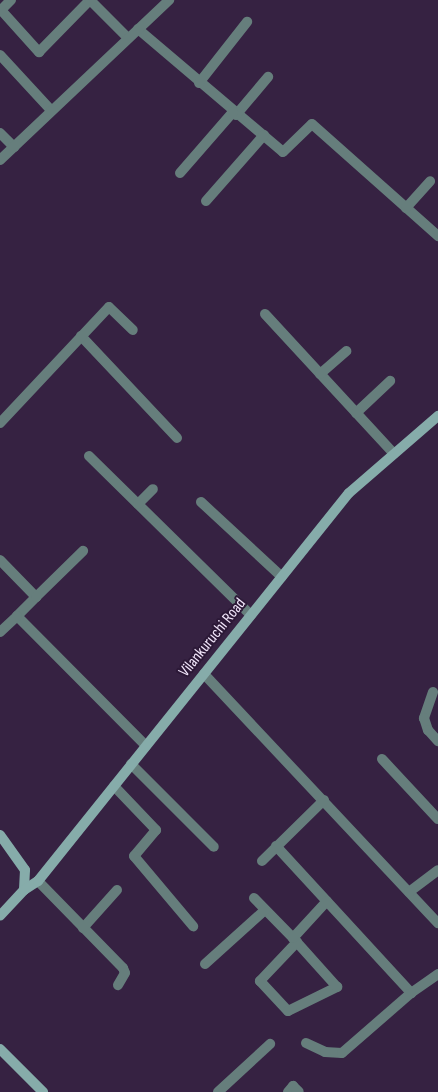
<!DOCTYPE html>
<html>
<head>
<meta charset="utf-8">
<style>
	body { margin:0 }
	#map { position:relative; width:438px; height:1092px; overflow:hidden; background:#362242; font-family:"Sofia Sans Condensed",sans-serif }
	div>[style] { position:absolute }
	.street>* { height:10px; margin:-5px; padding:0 5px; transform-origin:5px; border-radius:5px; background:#667e7c }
	.secondary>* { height:10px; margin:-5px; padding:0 5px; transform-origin:5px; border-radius:5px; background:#86acaa }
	span { translate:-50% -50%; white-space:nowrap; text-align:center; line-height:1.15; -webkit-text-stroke:4px #2c1937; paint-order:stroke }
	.street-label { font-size:16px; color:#f2e6fb }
</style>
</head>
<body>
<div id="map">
	<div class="street">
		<div style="left:11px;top:0;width:14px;rotate:135deg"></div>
		<div style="left:1px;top:10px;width:57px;rotate:47.9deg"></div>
		<div style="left:39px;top:52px;width:73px;rotate:-45.6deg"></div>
		<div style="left:90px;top:0;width:54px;rotate:45deg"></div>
		<div style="left:138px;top:29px;width:190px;rotate:40.3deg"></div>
		<div style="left:283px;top:152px;width:40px;rotate:-44deg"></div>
		<div style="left:312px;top:124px;width:169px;rotate:41.6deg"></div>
		<div style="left:0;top:55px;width:75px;rotate:47.2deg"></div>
		<div style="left:199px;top:83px;width:78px;rotate:-51.8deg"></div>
		<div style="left:236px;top:115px;width:50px;rotate:-49.9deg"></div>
		<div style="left:0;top:133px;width:20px;rotate:45deg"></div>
		<div style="left:0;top:160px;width:233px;rotate:-43.4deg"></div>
		<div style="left:180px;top:173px;width:81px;rotate:-49deg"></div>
		<div style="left:206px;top:201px;width:88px;rotate:-48.7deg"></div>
		<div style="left:406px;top:208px;width:36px;rotate:-48deg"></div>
		<div style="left:265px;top:314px;width:190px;rotate:47.3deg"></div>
		<div style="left:81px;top:336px;width:140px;rotate:46.7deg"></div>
		<div style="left:320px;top:374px;width:35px;rotate:-41deg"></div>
		<div style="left:356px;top:413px;width:47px;rotate:-43.3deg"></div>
		<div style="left:0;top:423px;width:159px;rotate:-46.8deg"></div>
		<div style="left:109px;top:307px;width:33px;rotate:44deg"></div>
		<div style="left:89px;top:456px;width:227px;rotate:44.5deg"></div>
		<div style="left:201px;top:502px;width:110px;rotate:42.8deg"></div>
		<div style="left:138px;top:504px;width:21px;rotate:-45deg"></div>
		<div style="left:0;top:560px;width:52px;rotate:45.8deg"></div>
		<div style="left:36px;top:597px;width:27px;rotate:135deg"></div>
		<div style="left:17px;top:616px;width:183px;rotate:45.2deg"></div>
		<div style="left:36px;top:597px;width:66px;rotate:-44.4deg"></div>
		<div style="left:0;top:632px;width:23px;rotate:-43deg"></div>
		<div style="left:204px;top:674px;width:342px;rotate:46.8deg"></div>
		<div style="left:433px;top:692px;width:28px;rotate:109deg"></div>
		<div style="left:424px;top:718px;width:13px;rotate:72deg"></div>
		<div style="left:428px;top:730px;width:15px;rotate:48deg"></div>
		<div style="left:382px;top:759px;width:82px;rotate:47deg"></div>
		<div style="left:131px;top:764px;width:117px;rotate:45deg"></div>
		<div style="left:114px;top:786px;width:61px;rotate:46.3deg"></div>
		<div style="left:156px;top:830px;width:34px;rotate:130deg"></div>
		<div style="left:134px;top:856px;width:92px;rotate:49.9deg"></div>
		<div style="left:276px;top:846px;width:200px;rotate:47.4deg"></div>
		<div style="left:411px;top:993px;width:33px;rotate:-35deg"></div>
		<div style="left:262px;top:861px;width:87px;rotate:-44.5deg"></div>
		<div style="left:38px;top:881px;width:122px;rotate:45.7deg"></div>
		<div style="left:123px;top:968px;width:5px;rotate:68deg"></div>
		<div style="left:125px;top:973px;width:14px;rotate:120deg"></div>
		<div style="left:409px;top:892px;width:36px;rotate:-37deg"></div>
		<div style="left:254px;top:898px;width:56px;rotate:45.7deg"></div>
		<div style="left:83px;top:928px;width:51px;rotate:-48.2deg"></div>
		<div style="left:297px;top:942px;width:54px;rotate:133.5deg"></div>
		<div style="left:260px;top:981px;width:41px;rotate:47deg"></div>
		<div style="left:288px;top:1011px;width:55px;rotate:-26.1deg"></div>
		<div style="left:337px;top:987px;width:66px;rotate:-131.9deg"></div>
		<div style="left:293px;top:938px;width:50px;rotate:-47.4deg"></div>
		<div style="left:205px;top:964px;width:81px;rotate:-42deg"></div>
		<div style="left:306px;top:1043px;width:21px;rotate:25deg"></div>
		<div style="left:325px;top:1052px;width:17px;rotate:3deg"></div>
		<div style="left:342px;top:1053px;width:91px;rotate:-41deg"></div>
		<div style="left:218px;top:1092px;width:71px;rotate:-42.7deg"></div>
		<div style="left:288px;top:1092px;width:8px;rotate:-50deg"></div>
		<div style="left:293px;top:1086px;width:8px;rotate:45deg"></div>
	</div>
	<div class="secondary">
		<div style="left:0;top:835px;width:43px;rotate:54.5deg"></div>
		<div style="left:25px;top:870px;width:20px;rotate:93deg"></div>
		<div style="left:24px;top:890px;width:35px;rotate:133deg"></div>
		<div style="left:24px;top:890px;width:17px;rotate:-33deg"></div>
		<div style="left:38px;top:881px;width:497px;rotate:-51.3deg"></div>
		<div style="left:349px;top:493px;width:118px;rotate:-40.9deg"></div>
		<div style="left:0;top:1049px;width:61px;rotate:45deg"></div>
	</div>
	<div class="street-label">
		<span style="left:213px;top:638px;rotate:-51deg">Vilankuruchi Road</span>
	</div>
</div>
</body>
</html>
